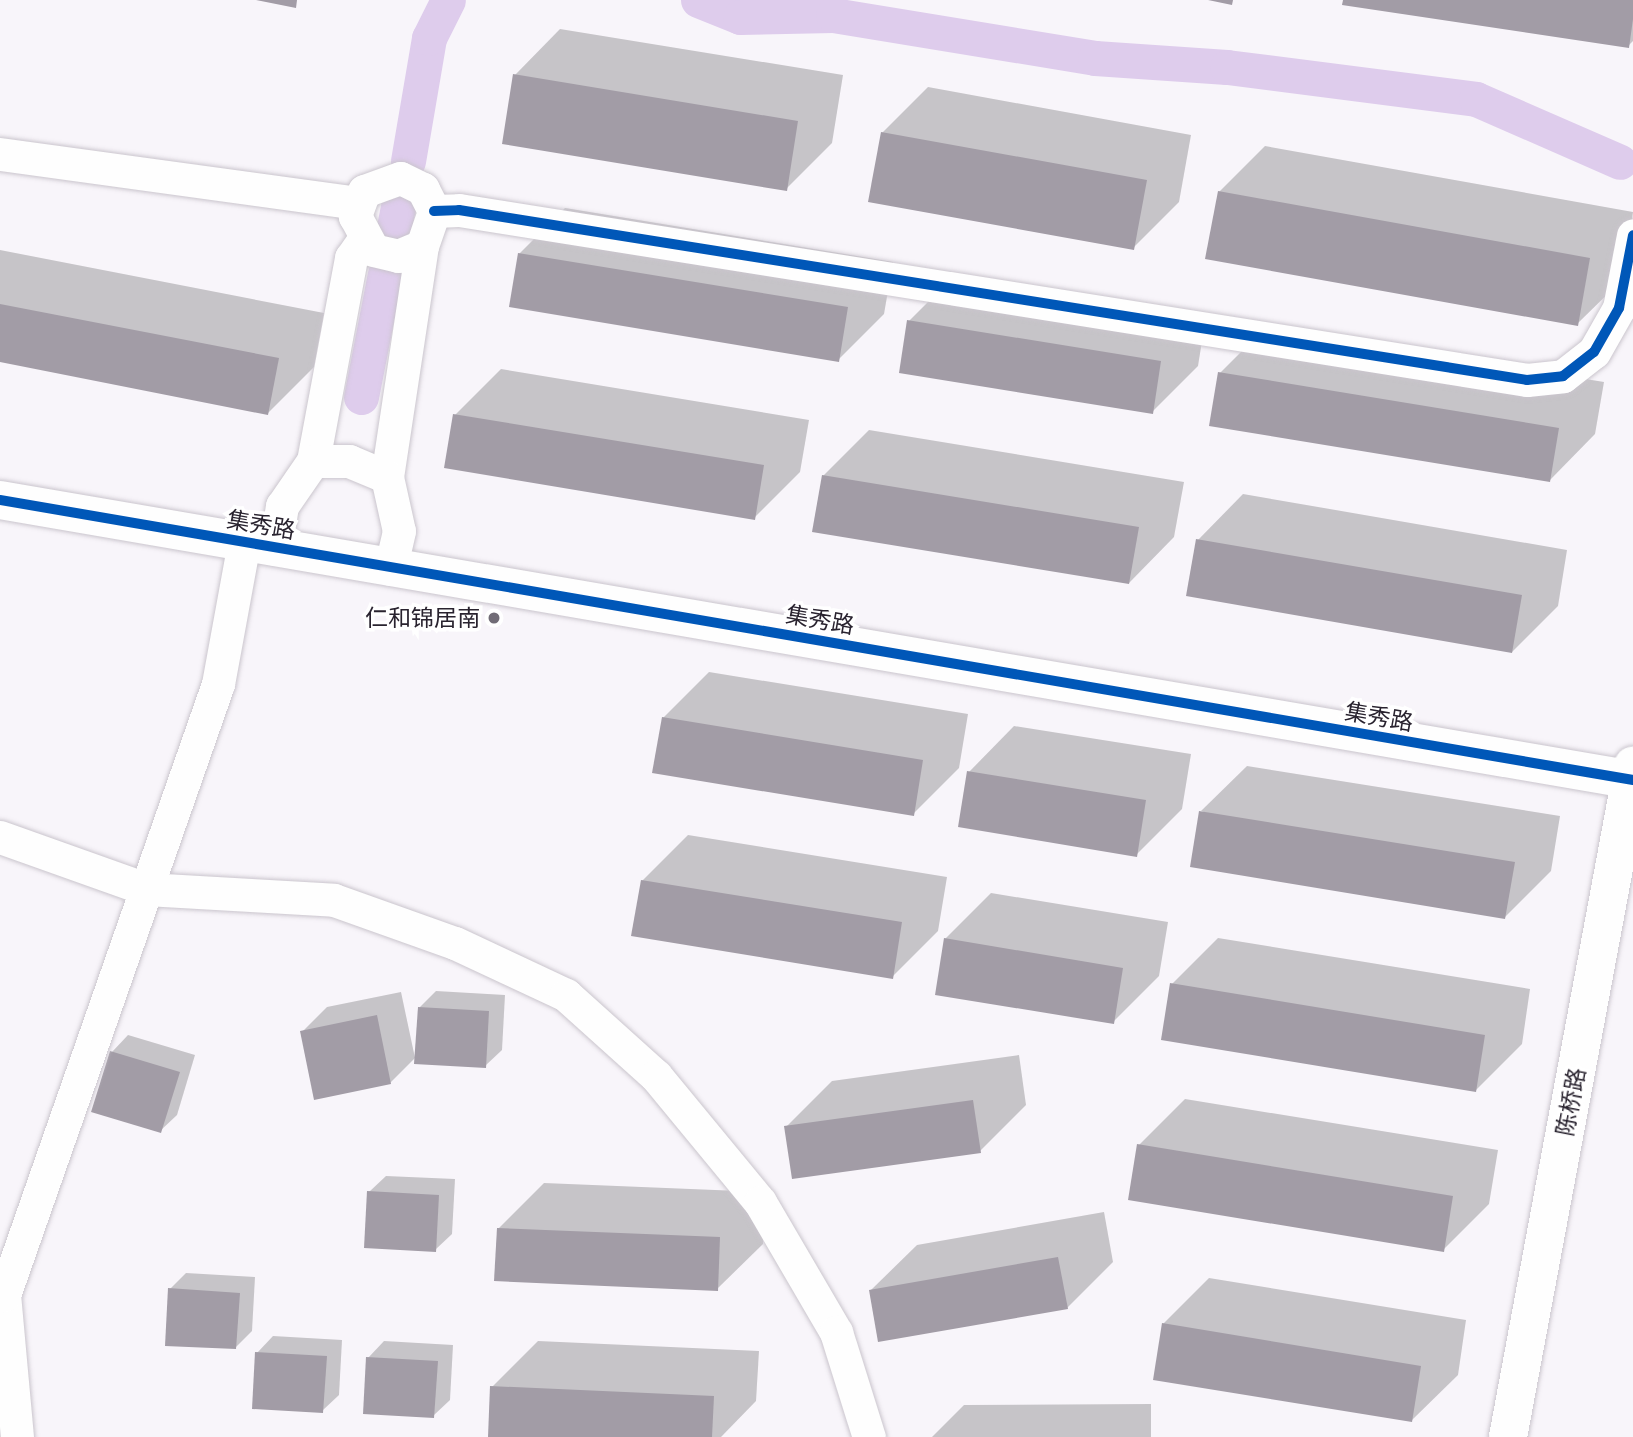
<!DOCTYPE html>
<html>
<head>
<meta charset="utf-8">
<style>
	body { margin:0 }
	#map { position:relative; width:1633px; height:1437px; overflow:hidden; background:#f8f5fa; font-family:Raleway,"Noto Sans SC",sans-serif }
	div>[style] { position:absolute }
	.shadow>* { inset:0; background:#0003 }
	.canal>* { height:35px; margin:-17.5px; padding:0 17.5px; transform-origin:17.5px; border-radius:17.5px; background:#deccec }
	.building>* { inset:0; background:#a29ca6 }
	.roads { filter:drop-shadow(0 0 2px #cac5cd) drop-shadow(0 0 2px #cac5cd) }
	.minor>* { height:33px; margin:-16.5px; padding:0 16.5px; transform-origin:16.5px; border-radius:16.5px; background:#fefefe }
	.tertiary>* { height:38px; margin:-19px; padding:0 19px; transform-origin:19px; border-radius:19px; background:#fefefe }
	.cycleway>* { height:10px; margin:-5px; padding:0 5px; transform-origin:5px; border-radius:5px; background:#0057b8 }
	.dots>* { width:19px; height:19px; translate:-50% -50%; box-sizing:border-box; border:4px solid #fff; border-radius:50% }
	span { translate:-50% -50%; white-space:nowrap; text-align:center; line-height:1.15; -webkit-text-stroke:7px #fff; paint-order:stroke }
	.street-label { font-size:23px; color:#29232f }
	.poi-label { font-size:23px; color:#29232f }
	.right { translate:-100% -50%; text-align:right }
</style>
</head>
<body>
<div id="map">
	<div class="shadow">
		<div style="clip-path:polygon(1345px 0,1633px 0,1633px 41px,1628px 46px)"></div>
		<div style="clip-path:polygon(560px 29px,843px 75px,832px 143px,786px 189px,515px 75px)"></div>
		<div style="clip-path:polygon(928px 87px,1191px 135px,1179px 202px,1133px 248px,882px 133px)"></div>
		<div style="clip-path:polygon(1265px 146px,1633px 212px,1623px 279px,1577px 324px,1219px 192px)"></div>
		<div style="clip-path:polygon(565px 208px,893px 262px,884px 314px,838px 360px,519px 254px)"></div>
		<div style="clip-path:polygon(0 250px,324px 313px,314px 367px,268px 413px,0 361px)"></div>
		<div style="clip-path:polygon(955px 275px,1206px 316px,1198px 366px,1152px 412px,909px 321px)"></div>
		<div style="clip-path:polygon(1266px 327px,1604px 382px,1595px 434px,1550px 480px,1220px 373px)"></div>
		<div style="clip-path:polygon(501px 369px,809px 420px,800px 472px,754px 518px,455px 415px)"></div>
		<div style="clip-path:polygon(869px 430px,1184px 482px,1174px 537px,1129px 583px,823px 476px)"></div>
		<div style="clip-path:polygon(1243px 494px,1567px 550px,1558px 606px,1512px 652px,1198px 540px)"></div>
		<div style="clip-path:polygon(709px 672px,968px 714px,959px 768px,913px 814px,663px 718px)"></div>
		<div style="clip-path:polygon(1014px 726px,1191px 754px,1182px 809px,1136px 855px,969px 772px)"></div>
		<div style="clip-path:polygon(1247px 766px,1560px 816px,1551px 871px,1505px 917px,1201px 811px)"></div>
		<div style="clip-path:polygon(688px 835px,947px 877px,938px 931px,892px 977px,642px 881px)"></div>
		<div style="clip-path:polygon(991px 893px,1168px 922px,1159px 976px,1113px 1022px,945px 939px)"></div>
		<div style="clip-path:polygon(1218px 938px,1530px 989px,1522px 1044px,1476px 1090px,1172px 984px)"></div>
		<div style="clip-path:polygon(436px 991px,505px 995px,502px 1050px,485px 1066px,419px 1008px)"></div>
		<div style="clip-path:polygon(401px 992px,415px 1058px,390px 1083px,302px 1032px,327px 1007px)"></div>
		<div style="clip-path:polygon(128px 1035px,195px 1055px,177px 1115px,160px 1131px,112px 1052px)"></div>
		<div style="clip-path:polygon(1019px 1055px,1026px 1105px,980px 1151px,786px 1127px,832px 1081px)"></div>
		<div style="clip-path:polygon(1185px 1099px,1498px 1150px,1489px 1204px,1443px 1250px,1139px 1145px)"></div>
		<div style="clip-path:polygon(386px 1176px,455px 1179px,452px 1234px,435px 1250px,369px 1192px)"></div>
		<div style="clip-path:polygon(544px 1183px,765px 1192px,763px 1244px,717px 1289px,498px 1229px)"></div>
		<div style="clip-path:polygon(1104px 1212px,1113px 1262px,1067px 1308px,871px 1290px,917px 1245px)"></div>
		<div style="clip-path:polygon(186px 1273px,255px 1277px,252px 1331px,236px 1347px,170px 1289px)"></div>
		<div style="clip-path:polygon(1209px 1278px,1466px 1320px,1458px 1375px,1412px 1420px,1163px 1324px)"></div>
		<div style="clip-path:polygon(273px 1336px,342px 1340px,339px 1395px,322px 1411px,257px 1353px)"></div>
		<div style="clip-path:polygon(384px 1341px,453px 1345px,450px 1400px,433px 1416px,368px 1358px)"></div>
		<div style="clip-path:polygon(538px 1341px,759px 1351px,756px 1401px,721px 1437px,490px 1437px,492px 1387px)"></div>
		<div style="clip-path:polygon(1151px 1404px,1151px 1437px,932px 1437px,964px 1405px)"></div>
	</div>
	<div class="canal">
		<div style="left:698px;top:0;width:45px;rotate:22deg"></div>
		<div style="left:740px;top:17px;width:93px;rotate:-1.2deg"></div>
		<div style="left:833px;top:15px;width:266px;rotate:9.3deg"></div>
		<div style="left:1095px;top:58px;width:132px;rotate:3.9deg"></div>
		<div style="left:1227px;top:67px;width:251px;rotate:7.3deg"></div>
		<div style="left:1476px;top:99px;width:157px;rotate:23.6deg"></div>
		<div style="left:408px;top:161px;width:125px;rotate:-80.3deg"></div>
		<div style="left:429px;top:38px;width:42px;rotate:-63.4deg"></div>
		<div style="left:392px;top:237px;width:41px;rotate:-78.7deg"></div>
		<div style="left:361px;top:397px;width:125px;rotate:-79deg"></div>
	</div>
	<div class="building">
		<div style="clip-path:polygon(256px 0,297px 0,296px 8px)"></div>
		<div style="clip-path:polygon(1208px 0,1233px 0,1232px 5px)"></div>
		<div style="clip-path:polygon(1343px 0,1633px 0,1633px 19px,1629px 48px,1342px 5px)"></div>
		<div style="clip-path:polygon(513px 74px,798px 121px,787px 191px,502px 144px)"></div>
		<div style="clip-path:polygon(881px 132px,1147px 180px,1134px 250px,868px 202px)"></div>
		<div style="clip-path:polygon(1218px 191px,1590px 258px,1578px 326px,1205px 259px)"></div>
		<div style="clip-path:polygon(518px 253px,848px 307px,839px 362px,509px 307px)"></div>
		<div style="clip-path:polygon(0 304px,279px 358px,268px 415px,0 362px)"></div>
		<div style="clip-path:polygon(907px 320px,1161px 361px,1153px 414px,899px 373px)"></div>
		<div style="clip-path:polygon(1218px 372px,1559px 428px,1550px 482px,1209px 426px)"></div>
		<div style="clip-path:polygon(453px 414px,764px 465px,755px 520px,444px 468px)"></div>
		<div style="clip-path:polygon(822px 475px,1139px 527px,1129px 584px,812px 532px)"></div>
		<div style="clip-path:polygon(1196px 539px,1522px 595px,1512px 653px,1186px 596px)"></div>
		<div style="clip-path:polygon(662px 717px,923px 760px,914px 816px,652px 773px)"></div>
		<div style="clip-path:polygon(967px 771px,1146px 800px,1137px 857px,958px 827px)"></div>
		<div style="clip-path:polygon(1199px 811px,1515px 862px,1505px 919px,1190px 867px)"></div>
		<div style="clip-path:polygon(641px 880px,902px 922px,893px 979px,631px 936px)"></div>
		<div style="clip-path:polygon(944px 938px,1123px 968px,1114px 1024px,935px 995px)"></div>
		<div style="clip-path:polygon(1170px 983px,1485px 1035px,1476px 1092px,1161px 1040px)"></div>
		<div style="clip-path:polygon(418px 1007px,489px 1011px,486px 1068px,414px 1064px)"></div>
		<div style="clip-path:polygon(377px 1015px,391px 1084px,314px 1100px,300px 1031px)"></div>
		<div style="clip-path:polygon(110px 1051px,180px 1072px,161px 1133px,91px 1112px)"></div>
		<div style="clip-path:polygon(973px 1100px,981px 1153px,792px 1179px,784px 1126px)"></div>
		<div style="clip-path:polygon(1137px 1144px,1453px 1196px,1444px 1252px,1128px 1200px)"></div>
		<div style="clip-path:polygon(367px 1191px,439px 1195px,436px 1252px,364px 1248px)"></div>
		<div style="clip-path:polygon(497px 1228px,720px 1237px,718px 1291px,494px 1281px)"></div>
		<div style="clip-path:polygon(1058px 1257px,1068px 1309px,878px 1342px,869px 1290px)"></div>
		<div style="clip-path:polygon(168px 1288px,240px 1293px,236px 1349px,165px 1346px)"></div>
		<div style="clip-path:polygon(1162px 1323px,1421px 1366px,1412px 1422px,1153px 1380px)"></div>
		<div style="clip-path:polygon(255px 1352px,327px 1356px,323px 1413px,252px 1409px)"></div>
		<div style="clip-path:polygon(366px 1357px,438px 1361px,434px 1418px,363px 1414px)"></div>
		<div style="clip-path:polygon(490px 1386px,714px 1396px,712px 1437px,488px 1437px)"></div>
	</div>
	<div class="roads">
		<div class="minor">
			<div style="left:0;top:154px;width:360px;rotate:7.8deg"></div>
			<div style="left:434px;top:211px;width:25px;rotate:-2deg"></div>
			<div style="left:459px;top:210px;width:1081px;rotate:9.04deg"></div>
			<div style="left:1527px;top:380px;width:36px;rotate:-6deg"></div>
			<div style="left:1563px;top:376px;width:39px;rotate:-38deg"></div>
			<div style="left:1594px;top:352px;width:51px;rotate:-60.4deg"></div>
			<div style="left:1619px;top:308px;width:74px;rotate:-79.1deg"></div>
			<div style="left:313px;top:461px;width:207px;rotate:-79.4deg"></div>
			<div style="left:351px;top:258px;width:21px;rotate:-55deg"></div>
			<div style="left:387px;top:477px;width:234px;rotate:-81.4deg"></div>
			<div style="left:422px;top:246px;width:37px;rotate:-71deg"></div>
			<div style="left:434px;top:211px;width:25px;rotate:-117deg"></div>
			<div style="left:423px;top:189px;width:25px;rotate:-154deg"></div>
			<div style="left:400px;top:178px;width:38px;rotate:160deg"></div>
			<div style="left:364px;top:191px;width:27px;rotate:110deg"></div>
			<div style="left:355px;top:216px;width:38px;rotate:62deg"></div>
			<div style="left:373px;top:250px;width:26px;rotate:13deg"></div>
			<div style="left:398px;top:256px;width:26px;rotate:-23deg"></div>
			<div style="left:275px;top:549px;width:44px;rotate:-80.8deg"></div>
			<div style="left:282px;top:506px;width:55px;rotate:-55.4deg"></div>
			<div style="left:313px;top:461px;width:36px"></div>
			<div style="left:349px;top:461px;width:41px;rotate:22.8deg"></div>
			<div style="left:387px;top:477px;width:55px;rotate:77.5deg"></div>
			<div style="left:399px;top:531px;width:39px;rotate:103deg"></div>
			<div style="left:0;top:837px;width:155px;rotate:19.6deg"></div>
			<div style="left:146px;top:889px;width:188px;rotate:3.3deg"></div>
			<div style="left:334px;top:900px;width:128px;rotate:19.6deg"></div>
			<div style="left:455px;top:943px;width:123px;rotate:25.1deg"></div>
			<div style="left:566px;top:995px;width:121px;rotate:42deg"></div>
			<div style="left:656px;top:1076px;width:163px;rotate:50.5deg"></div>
			<div style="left:760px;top:1202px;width:151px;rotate:59.7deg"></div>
			<div style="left:836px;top:1332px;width:110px;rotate:72.6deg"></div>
			<div style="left:17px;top:1437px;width:143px;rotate:-95.2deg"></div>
			<div style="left:4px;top:1295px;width:647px;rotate:-70.7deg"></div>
			<div style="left:218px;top:684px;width:143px;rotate:-79.6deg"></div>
		</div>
		<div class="tertiary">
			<div style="left:0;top:500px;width:1657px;rotate:9.73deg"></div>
			<div style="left:1508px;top:1437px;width:683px;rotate:-79.45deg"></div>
		</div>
	</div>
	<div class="cycleway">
		<div style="left:434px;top:211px;width:25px;rotate:-2deg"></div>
		<div style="left:459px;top:210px;width:1081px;rotate:9.04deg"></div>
		<div style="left:1527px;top:380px;width:36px;rotate:-6deg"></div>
		<div style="left:1563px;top:376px;width:39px;rotate:-38deg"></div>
		<div style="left:1594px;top:352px;width:51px;rotate:-60.4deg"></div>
		<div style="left:1619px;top:308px;width:74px;rotate:-79.1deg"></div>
		<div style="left:0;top:500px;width:1657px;rotate:9.73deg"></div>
	</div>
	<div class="dots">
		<div style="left:494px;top:618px;background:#716c76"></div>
	</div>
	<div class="street-label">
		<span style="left:261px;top:525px;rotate:10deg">集秀路</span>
		<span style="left:820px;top:620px;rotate:10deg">集秀路</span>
		<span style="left:1379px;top:717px;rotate:10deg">集秀路</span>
		<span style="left:1571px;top:1102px;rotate:-79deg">陈桥路</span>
	</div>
	<div class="poi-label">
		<span class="right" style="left:480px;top:618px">仁和锦居南</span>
	</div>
</div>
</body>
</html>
